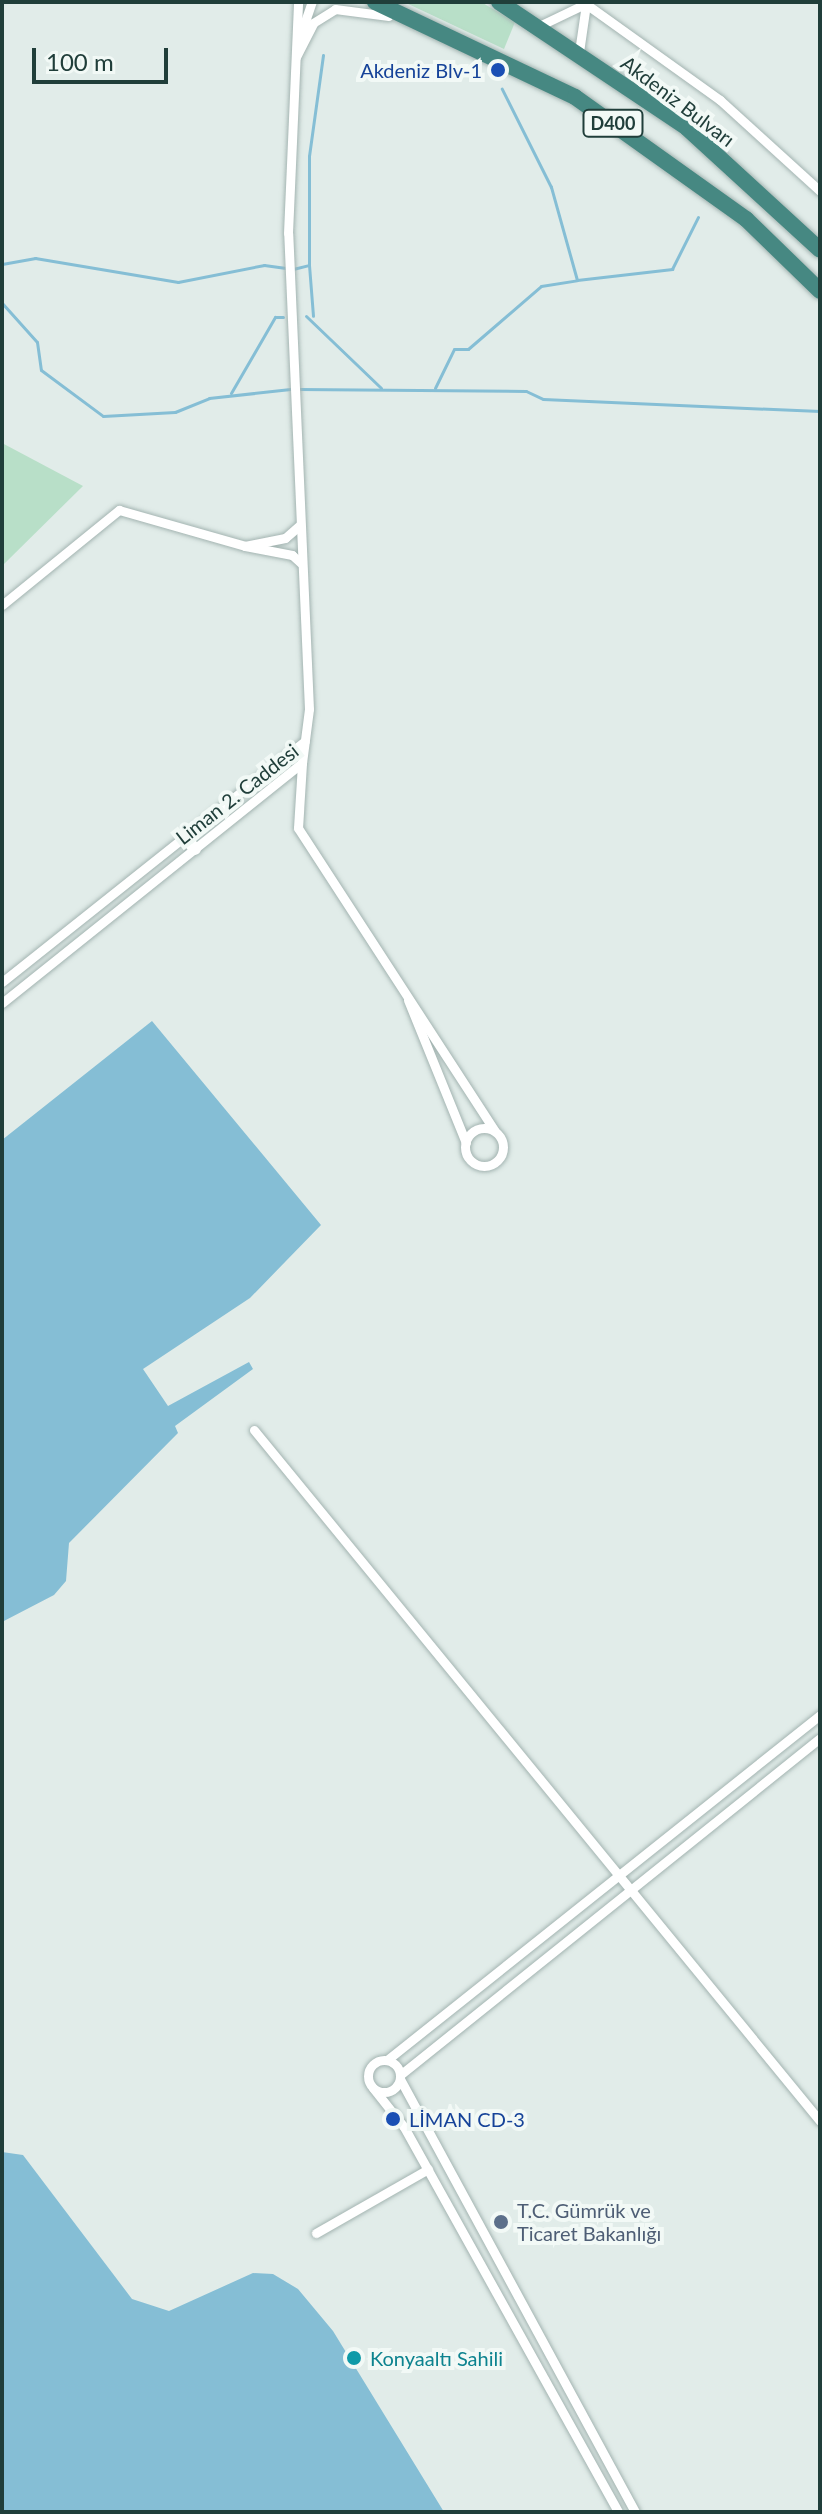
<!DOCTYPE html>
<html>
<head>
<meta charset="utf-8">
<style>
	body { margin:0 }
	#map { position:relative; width:822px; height:2514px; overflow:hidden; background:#e1ece9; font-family:Lato,sans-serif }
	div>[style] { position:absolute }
	.green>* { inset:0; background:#b8dfc8 }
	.water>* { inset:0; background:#85bed5 }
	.stream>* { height:3px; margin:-1.5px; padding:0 1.5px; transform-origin:1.5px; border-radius:1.5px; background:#85bed5 }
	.roads { filter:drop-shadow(0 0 2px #a3b4b1) drop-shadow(0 0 2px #a3b4b1) }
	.minor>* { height:9px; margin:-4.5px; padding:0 4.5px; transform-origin:4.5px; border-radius:4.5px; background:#fff }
	.minor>.ring { margin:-4.5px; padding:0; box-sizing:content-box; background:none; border:9px solid #fff; border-radius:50% }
	.tertiary>* { height:12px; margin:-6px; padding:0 6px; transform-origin:6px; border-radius:6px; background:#fff }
	.trunk>* { height:16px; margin:-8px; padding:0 8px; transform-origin:8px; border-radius:8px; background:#468882 }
	.dots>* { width:22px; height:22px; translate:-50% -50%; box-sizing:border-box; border:4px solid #f2f9f6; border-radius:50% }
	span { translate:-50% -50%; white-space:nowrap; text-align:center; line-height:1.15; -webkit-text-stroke:8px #f2f9f6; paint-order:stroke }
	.shield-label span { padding:2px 6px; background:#f2f9f6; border:2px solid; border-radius:6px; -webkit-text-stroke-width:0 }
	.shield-label { font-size:18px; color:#203e3a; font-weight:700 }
	.transit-label { font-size:20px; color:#164399 }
	.right { translate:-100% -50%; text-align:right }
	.left { translate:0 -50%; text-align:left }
	.street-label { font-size:20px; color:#203e3a }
	.service-label { font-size:20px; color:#4e5e75 }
	.culture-label { font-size:20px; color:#0d838f }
	.frame { position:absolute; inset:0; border:4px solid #203e3a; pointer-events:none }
	.scale { position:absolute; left:32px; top:48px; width:136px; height:36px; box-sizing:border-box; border:4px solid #203e3a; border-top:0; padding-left:10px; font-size:24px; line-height:28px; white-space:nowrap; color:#203e3a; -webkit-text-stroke:6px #f2f9f6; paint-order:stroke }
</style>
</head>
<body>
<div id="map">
	<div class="green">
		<div style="clip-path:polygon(404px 2px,481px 2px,515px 22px,504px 49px)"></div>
		<div style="clip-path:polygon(2px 443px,83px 486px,2px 566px)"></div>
	</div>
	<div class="water">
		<div style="clip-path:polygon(152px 1021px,321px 1225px,250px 1298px,143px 1369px,168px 1406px,249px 1362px,253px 1369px,175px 1426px,178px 1433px,69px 1543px,66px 1581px,54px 1595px,2px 1622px,2px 1140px)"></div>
		<div style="clip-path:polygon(2px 2152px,23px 2155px,132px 2299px,169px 2311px,253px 2273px,273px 2274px,298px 2289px,333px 2331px,444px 2512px,2px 2512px)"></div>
	</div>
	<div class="stream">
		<div style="left:2px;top:264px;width:34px;rotate:-10deg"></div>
		<div style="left:35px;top:258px;width:145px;rotate:9.5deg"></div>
		<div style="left:178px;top:282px;width:88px;rotate:-11.2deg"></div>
		<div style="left:264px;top:265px;width:22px;rotate:8deg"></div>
		<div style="left:309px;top:265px;width:51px;rotate:85.5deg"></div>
		<div style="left:293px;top:269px;width:16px;rotate:-14deg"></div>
		<div style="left:309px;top:265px;width:109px;rotate:-90deg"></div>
		<div style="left:309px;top:156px;width:102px;rotate:-82.1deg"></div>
		<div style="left:577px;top:280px;width:96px;rotate:-6.6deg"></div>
		<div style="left:672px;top:269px;width:58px;rotate:-63.4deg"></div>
		<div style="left:2px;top:303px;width:52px;rotate:48.1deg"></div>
		<div style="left:37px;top:342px;width:28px;rotate:82deg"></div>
		<div style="left:41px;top:370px;width:77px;rotate:36.6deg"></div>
		<div style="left:103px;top:416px;width:72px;rotate:-3.2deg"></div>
		<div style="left:175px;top:412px;width:37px;rotate:-22deg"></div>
		<div style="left:209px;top:398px;width:82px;rotate:-6.3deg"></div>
		<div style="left:306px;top:316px;width:104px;rotate:43.8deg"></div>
		<div style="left:435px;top:388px;width:43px;rotate:-64deg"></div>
		<div style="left:454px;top:349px;width:14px"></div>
		<div style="left:468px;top:349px;width:96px;rotate:-40.8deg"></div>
		<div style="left:541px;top:286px;width:36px;rotate:-9deg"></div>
		<div style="left:577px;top:280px;width:97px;rotate:-105.6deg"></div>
		<div style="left:551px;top:187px;width:110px;rotate:-116.6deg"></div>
		<div style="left:298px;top:389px;width:228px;rotate:0.5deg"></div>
		<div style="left:526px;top:391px;width:19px;rotate:25deg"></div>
		<div style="left:543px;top:399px;width:277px;rotate:2.5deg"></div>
		<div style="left:231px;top:393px;width:88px;rotate:-59.9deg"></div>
		<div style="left:275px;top:317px;width:8px"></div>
	</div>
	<div class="roads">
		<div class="minor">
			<div style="left:586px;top:4px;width:165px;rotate:35.6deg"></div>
			<div style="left:720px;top:100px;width:135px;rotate:42.3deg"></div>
			<div style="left:539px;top:26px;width:55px;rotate:-25.6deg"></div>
			<div style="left:300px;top:36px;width:36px;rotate:-71deg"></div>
			<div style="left:579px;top:52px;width:49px;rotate:-81.7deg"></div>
			<div style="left:296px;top:57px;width:38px;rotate:-63deg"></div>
			<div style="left:313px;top:23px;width:26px;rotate:-32deg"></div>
			<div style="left:335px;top:9px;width:54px;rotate:7.4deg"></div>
			<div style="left:300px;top:525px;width:20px;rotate:139deg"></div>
			<div style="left:285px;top:538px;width:41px;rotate:168.7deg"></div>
			<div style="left:245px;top:546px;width:48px;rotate:10.8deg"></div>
			<div style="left:292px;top:555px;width:13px;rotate:42deg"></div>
			<div style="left:2px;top:605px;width:151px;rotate:-39.1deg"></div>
			<div style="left:119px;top:510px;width:131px;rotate:15.9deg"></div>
			<div style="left:302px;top:763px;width:65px;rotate:93.5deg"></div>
			<div style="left:298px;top:828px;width:361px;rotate:57deg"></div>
			<div style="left:2px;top:982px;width:387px;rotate:-38.5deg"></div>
			<div style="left:408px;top:1000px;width:154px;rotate:67.9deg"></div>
			<div style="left:2px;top:1003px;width:384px;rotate:-38.7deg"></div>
			<div style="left:302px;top:763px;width:54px;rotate:-82.6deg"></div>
			<div style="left:309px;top:709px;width:476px;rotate:-92.5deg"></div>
			<div style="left:288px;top:233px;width:231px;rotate:-87.5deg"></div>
			<div class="ring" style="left:465px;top:1128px;width:29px;height:29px"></div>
			<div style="left:254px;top:1430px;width:893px;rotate:50.68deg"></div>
			<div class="ring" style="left:368px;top:2060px;width:23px;height:23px"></div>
			<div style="left:387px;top:2060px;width:554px;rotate:-38.55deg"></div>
			<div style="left:400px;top:2075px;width:538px;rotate:-38.74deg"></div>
			<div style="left:400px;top:2079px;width:493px;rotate:61.5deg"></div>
			<div style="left:373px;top:2088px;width:50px;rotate:51.5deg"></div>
			<div style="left:404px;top:2127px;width:440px;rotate:60.9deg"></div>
			<div style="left:316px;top:2233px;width:129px;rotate:-29.7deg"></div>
		</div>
		<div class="tertiary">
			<div style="left:184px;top:836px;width:17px;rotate:50deg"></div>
		</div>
		<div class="trunk">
			<div style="left:375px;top:2px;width:221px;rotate:25.4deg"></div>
			<div style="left:575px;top:97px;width:210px;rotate:35.5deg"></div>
			<div style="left:746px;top:219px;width:103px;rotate:44.2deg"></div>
			<div style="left:499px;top:2px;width:226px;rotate:33.8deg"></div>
			<div style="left:687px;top:128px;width:180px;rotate:42.5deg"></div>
		</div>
	</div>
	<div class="dots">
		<div style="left:498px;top:70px;background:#1a4fb4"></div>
		<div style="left:393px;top:2119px;background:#1a4fb4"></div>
		<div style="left:501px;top:2222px;background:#5c6f8a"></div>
		<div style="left:354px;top:2358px;background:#0f9aa8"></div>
	</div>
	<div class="shield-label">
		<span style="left:613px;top:123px">D400</span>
	</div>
	<div class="transit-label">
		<span class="right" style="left:482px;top:70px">Akdeniz Blv-1</span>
		<span class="left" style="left:409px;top:2119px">LİMAN CD-3</span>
	</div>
	<div class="street-label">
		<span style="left:678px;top:101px;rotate:37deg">Akdeniz Bulvarı</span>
		<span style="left:237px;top:794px;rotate:-38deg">Liman 2. Caddesi</span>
	</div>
	<div class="service-label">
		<span class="left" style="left:517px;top:2222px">T.C. Gümrük ve<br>Ticaret Bakanlığı</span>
	</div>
	<div class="culture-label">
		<span class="left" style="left:370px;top:2358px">Konyaaltı Sahili</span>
	</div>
	<div class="frame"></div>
	<div class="scale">100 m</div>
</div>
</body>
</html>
